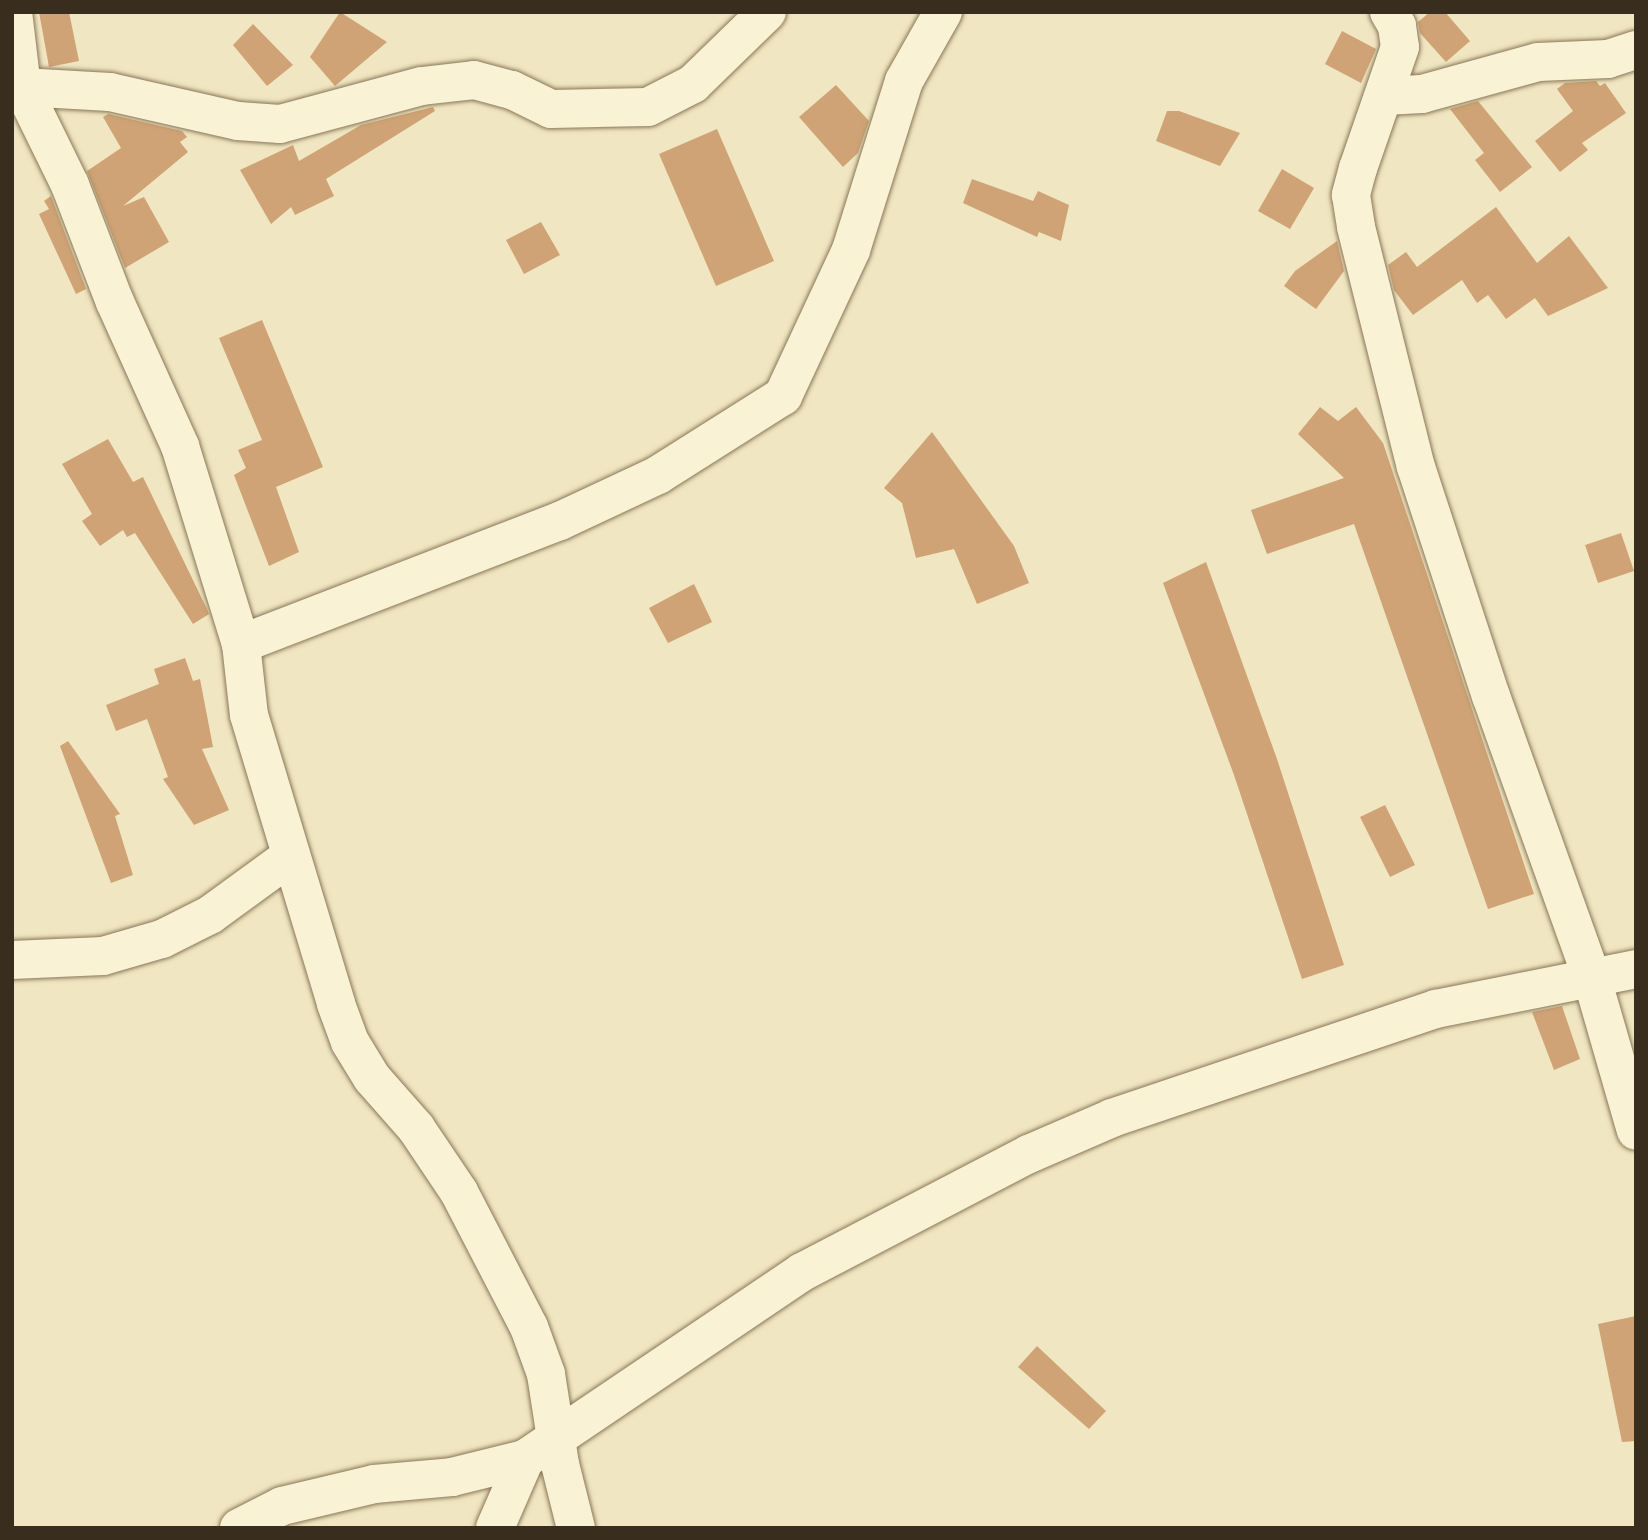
<!DOCTYPE html>
<html>
<head>
<meta charset="utf-8">
<style>
	body { margin:0 }
	#map { position:relative; width:1648px; height:1540px; overflow:hidden; background:#f0e6c1; font-family:"IBM Plex Serif",serif }
	div>[style] { position:absolute }
	.building>* { inset:0; background:#cfa375 }
	.roads { filter:drop-shadow(0 0 2px #8a7758) drop-shadow(0 0 2px #8a7758) }
	.minor>* { height:38px; margin:-19px; padding:0 19px; transform-origin:19px; border-radius:19px; background:#faf2d5 }
	span { translate:-50% -50%; white-space:nowrap; text-align:center; line-height:1.15; -webkit-text-stroke:5px #f7efd1; paint-order:stroke }
	.frame { position:absolute; inset:0; border:14px solid #392d1d; pointer-events:none }
</style>
</head>
<body>
<div id="map">
	<div class="building">
		<div style="clip-path:polygon(39px 12px,69px 12px,79px 61px,49px 67px)"></div>
		<div style="clip-path:polygon(340px 12px,387px 42px,335px 86px,310px 57px)"></div>
		<div style="clip-path:polygon(1430px 12px,1445px 12px,1470px 41px,1446px 62px,1420px 33px,1418px 22px)"></div>
		<div style="clip-path:polygon(253px 24px,293px 65px,267px 86px,233px 45px)"></div>
		<div style="clip-path:polygon(1342px 31px,1376px 49px,1361px 83px,1325px 64px)"></div>
		<div style="clip-path:polygon(1596px 81px,1600px 86px,1605px 83px,1626px 113px,1582px 143px,1588px 150px,1560px 172px,1535px 141px,1573px 111px,1557px 89px,1565px 83px)"></div>
		<div style="clip-path:polygon(836px 85px,869px 121px,858px 153px,843px 167px,799px 117px)"></div>
		<div style="clip-path:polygon(1478px 101px,1532px 167px,1500px 192px,1475px 160px,1484px 153px,1450px 109px)"></div>
		<div style="clip-path:polygon(433px 107px,435px 111px,326px 179px,334px 196px,295px 215px,291px 207px,271px 224px,240px 170px,293px 145px,299px 161px,361px 125px)"></div>
		<div style="clip-path:polygon(1167px 111px,1179px 111px,1240px 133px,1220px 166px,1156px 141px)"></div>
		<div style="clip-path:polygon(108px 114px,182px 131px,187px 137px,180px 142px,188px 152px,123px 206px,144px 197px,169px 242px,125px 268px,87px 171px,121px 148px,103px 117px)"></div>
		<div style="clip-path:polygon(717px 129px,774px 261px,716px 286px,659px 154px)"></div>
		<div style="clip-path:polygon(1282px 169px,1314px 188px,1290px 229px,1258px 211px)"></div>
		<div style="clip-path:polygon(972px 179px,1033px 201px,1038px 191px,1069px 205px,1061px 241px,1039px 232px,1037px 237px,963px 203px)"></div>
		<div style="clip-path:polygon(51px 196px,86px 289px,76px 294px,39px 214px,49px 209px,44px 201px)"></div>
		<div style="clip-path:polygon(1496px 207px,1537px 263px,1569px 236px,1608px 288px,1548px 316px,1535px 298px,1506px 319px,1488px 295px,1477px 303px,1462px 280px,1413px 315px,1394px 290px,1388px 265px,1406px 252px,1417px 267px)"></div>
		<div style="clip-path:polygon(541px 222px,560px 255px,524px 274px,506px 240px)"></div>
		<div style="clip-path:polygon(1337px 241px,1344px 271px,1316px 309px,1284px 286px,1295px 271px)"></div>
		<div style="clip-path:polygon(262px 320px,323px 467px,276px 487px,299px 552px,269px 566px,234px 475px,246px 468px,238px 450px,262px 440px,219px 338px)"></div>
		<div style="clip-path:polygon(1320px 407px,1338px 421px,1356px 407px,1383px 443px,1534px 894px,1488px 909px,1354px 524px,1267px 554px,1251px 510px,1344px 478px,1298px 434px)"></div>
		<div style="clip-path:polygon(932px 432px,1014px 546px,1029px 583px,977px 604px,954px 549px,916px 558px,902px 503px,884px 488px)"></div>
		<div style="clip-path:polygon(108px 439px,133px 482px,143px 477px,207px 609px,209px 614px,193px 624px,135px 533px,127px 537px,123px 530px,100px 546px,82px 521px,92px 514px,62px 464px)"></div>
		<div style="clip-path:polygon(1621px 533px,1634px 571px,1598px 583px,1585px 545px)"></div>
		<div style="clip-path:polygon(1206px 562px,1277px 759px,1344px 965px,1302px 979px,1234px 775px,1163px 583px)"></div>
		<div style="clip-path:polygon(694px 584px,712px 622px,668px 643px,649px 608px)"></div>
		<div style="clip-path:polygon(185px 658px,193px 681px,200px 679px,213px 747px,202px 749px,229px 810px,194px 825px,163px 779px,168px 777px,147px 719px,116px 731px,106px 705px,159px 684px,154px 669px)"></div>
		<div style="clip-path:polygon(68px 741px,120px 814px,115px 816px,133px 875px,111px 883px,60px 746px)"></div>
		<div style="clip-path:polygon(1385px 805px,1415px 865px,1390px 877px,1360px 817px)"></div>
		<div style="clip-path:polygon(1562px 1006px,1580px 1059px,1554px 1070px,1532px 1012px)"></div>
		<div style="clip-path:polygon(1636px 1316px,1636px 1441px,1622px 1442px,1598px 1324px)"></div>
		<div style="clip-path:polygon(1037px 1346px,1106px 1411px,1089px 1429px,1018px 1367px)"></div>
	</div>
	<div class="roads">
		<div class="minor">
			<div style="left:13px;top:12px;width:76px;rotate:83.2deg"></div>
			<div style="left:22px;top:87px;width:109px;rotate:63.9deg"></div>
			<div style="left:70px;top:185px;width:125px;rotate:69deg"></div>
			<div style="left:115px;top:302px;width:158px;rotate:65.7deg"></div>
			<div style="left:180px;top:446px;width:207px;rotate:72.9deg"></div>
			<div style="left:241px;top:644px;width:71px;rotate:83.6deg"></div>
			<div style="left:249px;top:715px;width:302px;rotate:73.2deg"></div>
			<div style="left:336px;top:1004px;width:40px;rotate:69.8deg"></div>
			<div style="left:350px;top:1042px;width:42px;rotate:58.6deg"></div>
			<div style="left:372px;top:1078px;width:67px;rotate:48.7deg"></div>
			<div style="left:416px;top:1128px;width:77px;rotate:56.1deg"></div>
			<div style="left:459px;top:1192px;width:152px;rotate:62.6deg"></div>
			<div style="left:529px;top:1327px;width:50px;rotate:70.1deg"></div>
			<div style="left:546px;top:1374px;width:91px;rotate:81.2deg"></div>
			<div style="left:560px;top:1464px;width:66px;rotate:76deg"></div>
			<div style="left:1389px;top:12px;width:16px;rotate:60deg"></div>
			<div style="left:1397px;top:26px;width:21px;rotate:82deg"></div>
			<div style="left:1400px;top:47px;width:128px;rotate:109.1deg"></div>
			<div style="left:1358px;top:168px;width:28px;rotate:105deg"></div>
			<div style="left:1351px;top:195px;width:32px;rotate:81deg"></div>
			<div style="left:1356px;top:227px;width:247px;rotate:76deg"></div>
			<div style="left:1416px;top:467px;width:241px;rotate:71.9deg"></div>
			<div style="left:1491px;top:696px;width:296px;rotate:70.3deg"></div>
			<div style="left:1591px;top:975px;width:162px;rotate:73.9deg"></div>
			<div style="left:12px;top:82px;width:11px;rotate:27deg"></div>
			<div style="left:22px;top:87px;width:88px;rotate:3.3deg"></div>
			<div style="left:110px;top:92px;width:131px;rotate:12.8deg"></div>
			<div style="left:238px;top:121px;width:42px;rotate:4.1deg"></div>
			<div style="left:280px;top:124px;width:147px;rotate:-15deg"></div>
			<div style="left:422px;top:86px;width:52px;rotate:-6.6deg"></div>
			<div style="left:474px;top:80px;width:39px;rotate:15deg"></div>
			<div style="left:512px;top:90px;width:43px;rotate:26deg"></div>
			<div style="left:551px;top:109px;width:97px;rotate:-1.2deg"></div>
			<div style="left:648px;top:107px;width:51px;rotate:-27.1deg"></div>
			<div style="left:693px;top:84px;width:103px;rotate:-44.2deg"></div>
			<div style="left:1384px;top:96px;width:38px;rotate:-3deg"></div>
			<div style="left:1422px;top:94px;width:120px;rotate:-15.4deg"></div>
			<div style="left:1538px;top:62px;width:70px;rotate:-2.5deg"></div>
			<div style="left:1608px;top:59px;width:29px;rotate:-18deg"></div>
			<div style="left:241px;top:644px;width:342px;rotate:-21.1deg"></div>
			<div style="left:560px;top:521px;width:108px;rotate:-25.1deg"></div>
			<div style="left:658px;top:475px;width:148px;rotate:-32.3deg"></div>
			<div style="left:783px;top:396px;width:161px;rotate:-65deg"></div>
			<div style="left:851px;top:250px;width:177px;rotate:-72.6deg"></div>
			<div style="left:904px;top:81px;width:79px;rotate:-60.5deg"></div>
			<div style="left:12px;top:960px;width:91px;rotate:-2.5deg"></div>
			<div style="left:103px;top:956px;width:61px;rotate:-16.1deg"></div>
			<div style="left:162px;top:939px;width:54px;rotate:-26.6deg"></div>
			<div style="left:210px;top:915px;width:100px;rotate:-36.1deg"></div>
			<div style="left:239px;top:1528px;width:48px;rotate:-27.1deg"></div>
			<div style="left:282px;top:1506px;width:95px;rotate:-13.4deg"></div>
			<div style="left:374px;top:1484px;width:78px;rotate:-5.1deg"></div>
			<div style="left:452px;top:1477px;width:75px;rotate:-13.9deg"></div>
			<div style="left:525px;top:1459px;width:334px;rotate:-34deg"></div>
			<div style="left:802px;top:1272px;width:256px;rotate:-27.5deg"></div>
			<div style="left:1029px;top:1154px;width:90px;rotate:-23.4deg"></div>
			<div style="left:1112px;top:1118px;width:342px;rotate:-18.6deg"></div>
			<div style="left:1436px;top:1009px;width:204px;rotate:-11.3deg"></div>
			<div style="left:495px;top:1528px;width:75px;rotate:-66.5deg"></div>
		</div>
	</div>
	<div class="frame"></div>
</div>
</body>
</html>
